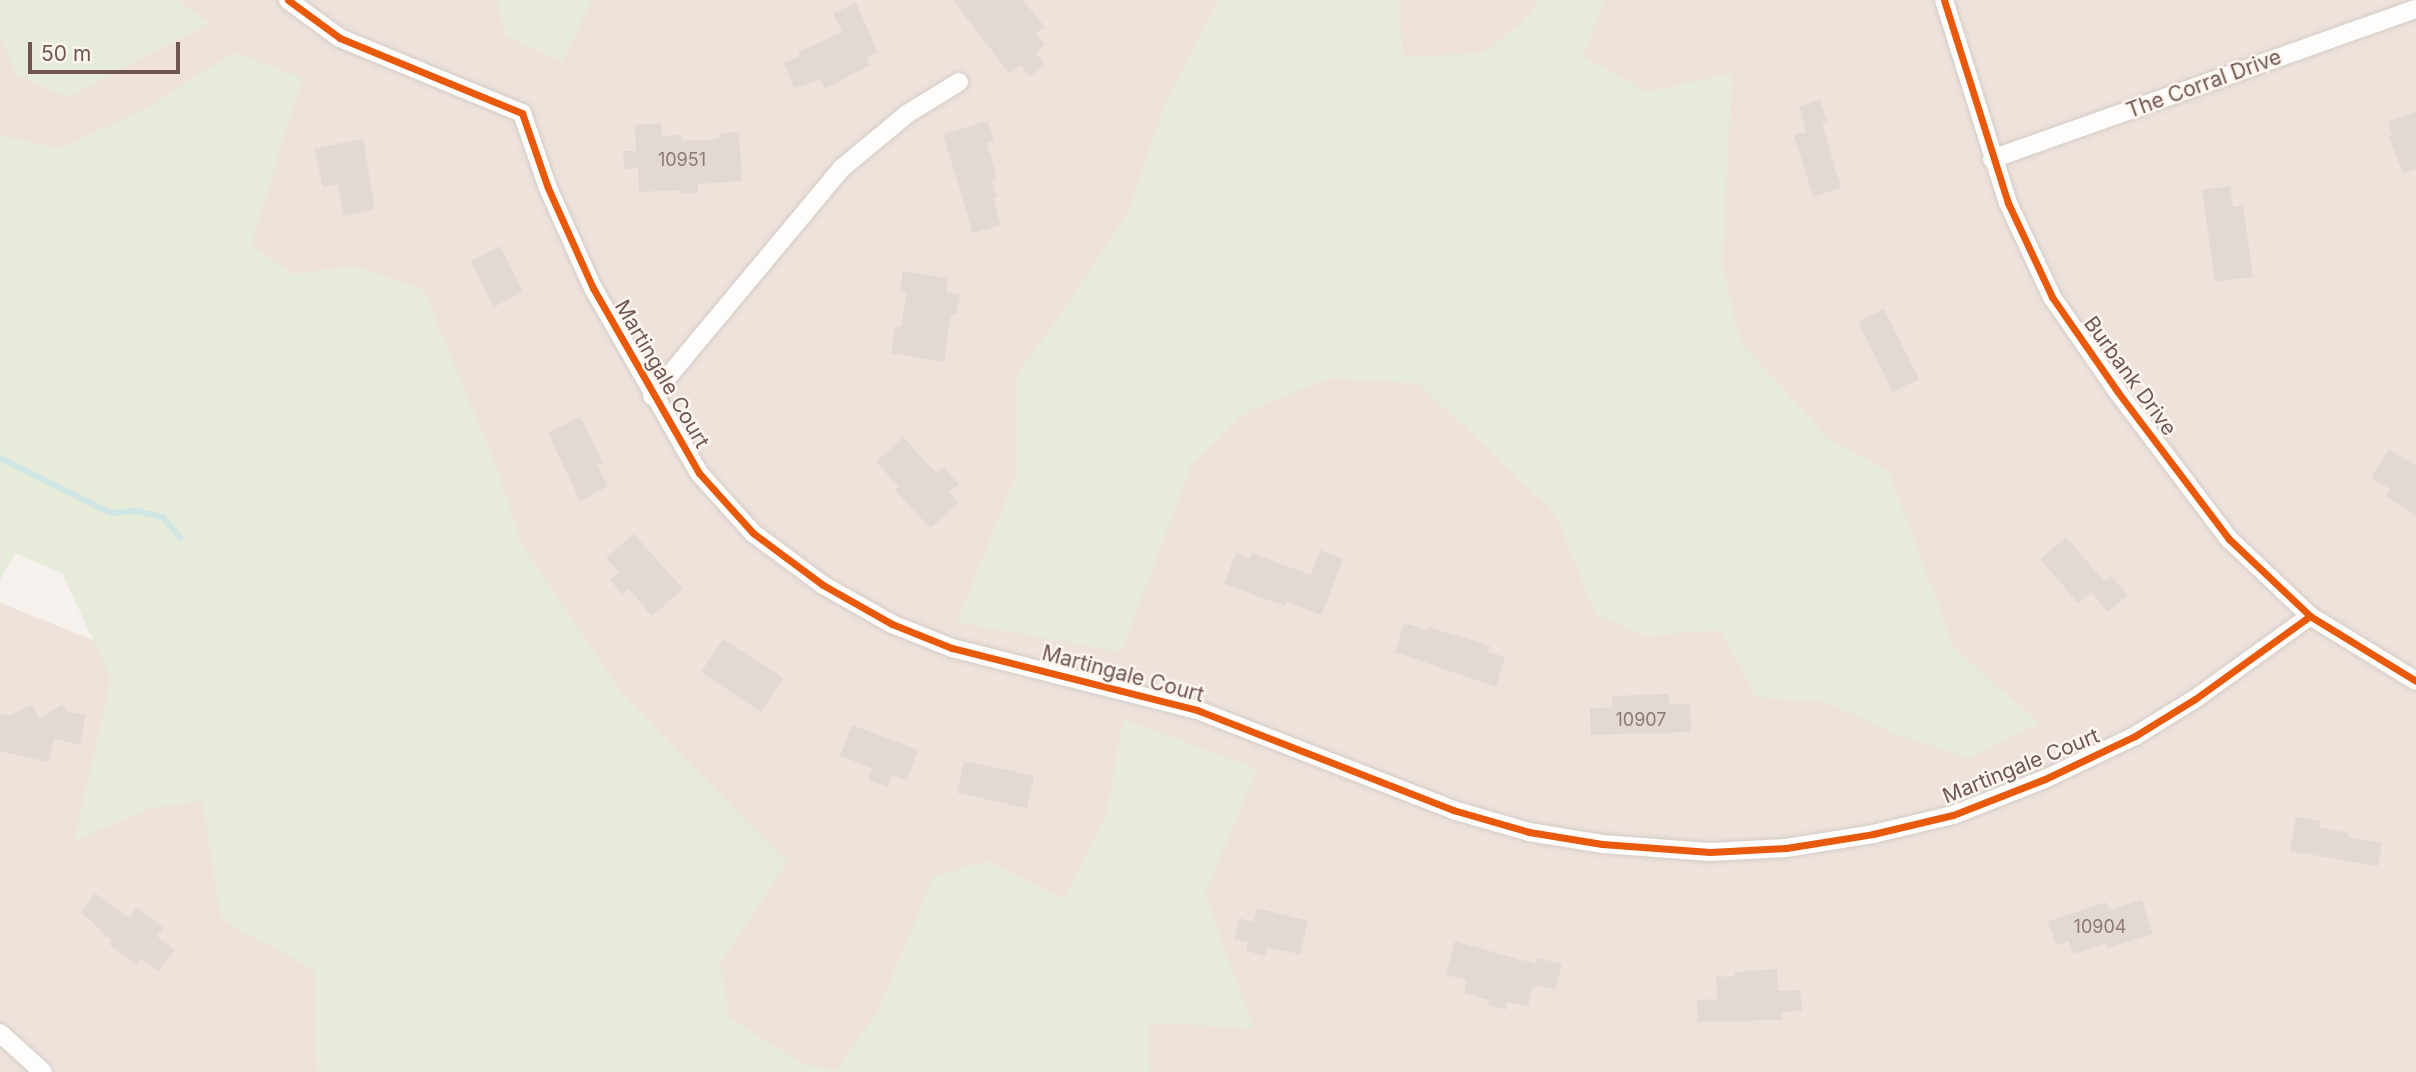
<!DOCTYPE html>
<html>
<head>
<meta charset="utf-8">
<style>
	body { margin:0 }
	#map { position:relative; width:2416px; height:1072px; overflow:hidden; background:#f6f1ed; font-family:Inter,sans-serif }
	div>[style] { position:absolute }
	.residential>* { inset:0; background:#eee2db }
	.green>* { inset:0; background:#e7ebd9 }
	.stream>* { height:6px; margin:-3px; padding:0 3px; transform-origin:3px; border-radius:3px; background:#d0e6e4 }
	.building>* { inset:0; background:#e2d9d5 }
	.roads { filter:drop-shadow(0 0 2px #d3ccc8) drop-shadow(0 0 2px #d3ccc8) }
	.minor>* { height:18px; margin:-9px; padding:0 9px; transform-origin:9px; border-radius:9px; background:#fefdfc }
	.cycleway>* { height:7px; margin:-3.5px; padding:0 3.5px; transform-origin:3.5px; border-radius:3.5px; background:#e8590c }
	span { translate:-50% -50%; white-space:nowrap; text-align:center; line-height:1.15; -webkit-text-stroke:5px #fdf5ef; paint-order:stroke }
	.number-label { font-size:18px; color:#8f7974 }
	.number-label span { -webkit-text-stroke-width:0 }
	.street-label { font-size:21px; color:#715650 }
	.scale { position:absolute; left:28px; top:42px; width:152px; height:32px; box-sizing:border-box; border:4px solid #715650; border-top:0; padding-left:9px; font-size:21px; line-height:24px; white-space:nowrap; color:#715650; -webkit-text-stroke:5px #fdf5ef; paint-order:stroke }
</style>
</head>
<body>
<div id="map">
	<div class="residential">
		<div style="clip-path:polygon(0 0,2416px 0,2416px 1072px,708px 1072px,0 239px)"></div>
		<div style="clip-path:polygon(0 603px,178px 674px,479px 1072px,0 1072px)"></div>
	</div>
	<div class="green">
		<div style="clip-path:polygon(0 0,177px 0,210px 23px,67px 97px,15px 74px,0 34px)"></div>
		<div style="clip-path:polygon(497px 0,592px 0,562px 62px,506px 35px)"></div>
		<div style="clip-path:polygon(1219px 0,1399px 0,1403px 57px,1483px 53px,1525px 20px,1539px 0,1604px 0,1583px 56px,1647px 92px,1732px 73px,1722px 265px,1741px 343px,1828px 438px,1889px 472px,1954px 648px,2039px 723px,1970px 758px,1896px 734px,1825px 702px,1756px 697px,1721px 630px,1644px 636px,1595px 613px,1556px 515px,1469px 430px,1416px 383px,1328px 378px,1245px 413px,1192px 464px,1121px 652px,957px 622px,1017px 473px,1017px 374px,1064px 310px,1127px 213px,1167px 99px)"></div>
		<div style="clip-path:polygon(234px 52px,302px 78px,251px 246px,292px 274px,356px 266px,423px 289px,497px 468px,523px 547px,624px 696px,787px 862px,720px 964px,730px 1018px,802px 1064px,836px 1071px,879px 1009px,933px 877px,988px 861px,1064px 899px,1107px 813px,1123px 719px,1257px 769px,1205px 894px,1253px 1028px,1149px 1023px,1150px 1072px,317px 1072px,314px 970px,221px 919px,202px 801px,150px 808px,74px 841px,111px 679px,62px 573px,15px 553px,0 580px,0 136px,60px 149px,148px 107px)"></div>
	</div>
	<div class="stream">
		<div style="left:0;top:458px;width:124px;rotate:26.4deg"></div>
		<div style="left:111px;top:513px;width:25px;rotate:-5deg"></div>
		<div style="left:136px;top:511px;width:28px;rotate:13deg"></div>
		<div style="left:163px;top:517px;width:27px;rotate:51deg"></div>
	</div>
	<div class="building">
		<div style="clip-path:polygon(953px 0,1023px 0,1045px 27px,1036px 34px,1045px 45px,1036px 53px,1045px 64px,1030px 77px,1020px 65px,1009px 73px)"></div>
		<div style="clip-path:polygon(856px 3px,878px 52px,867px 57px,870px 65px,825px 89px,820px 80px,794px 88px,784px 63px,800px 56px,798px 52px,842px 32px,833px 13px)"></div>
		<div style="clip-path:polygon(1820px 100px,1827px 122px,1822px 123px,1841px 188px,1813px 197px,1794px 135px,1806px 132px,1799px 106px)"></div>
		<div style="clip-path:polygon(2416px 111px,2416px 169px,2403px 174px,2389px 136px,2392px 136px,2388px 122px)"></div>
		<div style="clip-path:polygon(988px 121px,994px 142px,987px 143px,997px 178px,992px 180px,997px 197px,993px 198px,1001px 225px,973px 233px,943px 134px)"></div>
		<div style="clip-path:polygon(661px 123px,662px 136px,681px 135px,682px 141px,719px 139px,719px 133px,739px 132px,742px 181px,698px 184px,698px 193px,681px 194px,681px 190px,639px 192px,638px 168px,624px 169px,623px 151px,636px 151px,635px 125px)"></div>
		<div style="clip-path:polygon(363px 138px,375px 209px,344px 216px,337px 184px,323px 187px,314px 149px)"></div>
		<div style="clip-path:polygon(2230px 186px,2233px 207px,2243px 205px,2253px 277px,2215px 282px,2202px 190px)"></div>
		<div style="clip-path:polygon(500px 246px,523px 292px,494px 307px,471px 261px)"></div>
		<div style="clip-path:polygon(903px 271px,948px 278px,946px 292px,960px 295px,956px 315px,951px 314px,944px 362px,891px 353px,895px 326px,901px 327px,907px 292px,900px 291px)"></div>
		<div style="clip-path:polygon(1884px 309px,1919px 379px,1893px 392px,1858px 322px)"></div>
		<div style="clip-path:polygon(580px 417px,603px 463px,597px 465px,608px 486px,580px 501px,548px 433px)"></div>
		<div style="clip-path:polygon(903px 437px,936px 473px,943px 467px,959px 484px,949px 492px,959px 503px,930px 528px,895px 490px,899px 487px,876px 462px)"></div>
		<div style="clip-path:polygon(2389px 449px,2416px 466px,2416px 515px,2386px 496px,2390px 489px,2371px 478px)"></div>
		<div style="clip-path:polygon(634px 534px,683px 589px,652px 616px,629px 589px,623px 595px,610px 580px,619px 572px,606px 558px)"></div>
		<div style="clip-path:polygon(2066px 537px,2104px 581px,2111px 576px,2128px 595px,2108px 612px,2091px 592px,2078px 603px,2040px 559px)"></div>
		<div style="clip-path:polygon(1320px 550px,1343px 559px,1322px 615px,1287px 602px,1285px 606px,1224px 584px,1236px 553px,1250px 559px,1252px 553px,1311px 575px)"></div>
		<div style="clip-path:polygon(1404px 623px,1428px 630px,1429px 627px,1490px 646px,1488px 652px,1505px 657px,1496px 687px,1395px 652px)"></div>
		<div style="clip-path:polygon(723px 639px,783px 678px,761px 712px,701px 672px)"></div>
		<div style="clip-path:polygon(1668px 694px,1669px 704px,1690px 704px,1691px 732px,1591px 735px,1590px 708px,1613px 707px,1612px 696px)"></div>
		<div style="clip-path:polygon(62px 704px,67px 711px,86px 715px,80px 745px,54px 739px,48px 762px,0 751px,0 714px,8px 716px,32px 705px,39px 719px)"></div>
		<div style="clip-path:polygon(852px 725px,918px 750px,907px 780px,892px 775px,888px 787px,868px 780px,872px 768px,840px 756px)"></div>
		<div style="clip-path:polygon(964px 761px,1034px 776px,1027px 808px,957px 793px)"></div>
		<div style="clip-path:polygon(2296px 817px,2320px 821px,2319px 827px,2348px 833px,2347px 837px,2382px 843px,2378px 866px,2290px 851px)"></div>
		<div style="clip-path:polygon(95px 893px,129px 918px,137px 907px,164px 928px,157px 936px,175px 950px,158px 971px,141px 958px,136px 965px,109px 944px,112px 941px,81px 912px)"></div>
		<div style="clip-path:polygon(2142px 900px,2153px 934px,2108px 948px,2106px 943px,2073px 954px,2069px 941px,2056px 945px,2048px 921px,2106px 902px,2109px 910px)"></div>
		<div style="clip-path:polygon(1257px 908px,1308px 921px,1300px 954px,1267px 948px,1265px 956px,1246px 951px,1248px 942px,1234px 939px,1239px 918px,1253px 922px)"></div>
		<div style="clip-path:polygon(1455px 941px,1536px 964px,1538px 958px,1562px 964px,1555px 990px,1533px 985px,1528px 1007px,1507px 1002px,1506px 1010px,1488px 1005px,1489px 1000px,1464px 993px,1467px 980px,1446px 975px)"></div>
		<div style="clip-path:polygon(1777px 969px,1778px 991px,1800px 990px,1802px 1011px,1781px 1012px,1782px 1020px,1698px 1022px,1697px 1000px,1717px 999px,1716px 977px,1735px 976px,1734px 972px)"></div>
	</div>
	<div class="roads">
		<div class="minor">
			<div style="left:288px;top:0;width:64px;rotate:36.2deg"></div>
			<div style="left:340px;top:38px;width:197px;rotate:22.4deg"></div>
			<div style="left:522px;top:113px;width:79px;rotate:70.9deg"></div>
			<div style="left:548px;top:188px;width:110px;rotate:65.8deg"></div>
			<div style="left:593px;top:288px;width:213px;rotate:60.2deg"></div>
			<div style="left:699px;top:473px;width:81px;rotate:48deg"></div>
			<div style="left:753px;top:533px;width:87px;rotate:36.6deg"></div>
			<div style="left:823px;top:585px;width:79px;rotate:29.5deg"></div>
			<div style="left:892px;top:624px;width:65px;rotate:21.8deg"></div>
			<div style="left:952px;top:648px;width:253px;rotate:14.2deg"></div>
			<div style="left:1197px;top:710px;width:275px;rotate:21.3deg"></div>
			<div style="left:1453px;top:810px;width:79px;rotate:16.1deg"></div>
			<div style="left:1529px;top:832px;width:74px;rotate:9.3deg"></div>
			<div style="left:1602px;top:844px;width:108px;rotate:4.2deg"></div>
			<div style="left:1710px;top:852px;width:76px;rotate:-3deg"></div>
			<div style="left:1786px;top:848px;width:88px;rotate:-9.1deg"></div>
			<div style="left:1873px;top:834px;width:82px;rotate:-13.4deg"></div>
			<div style="left:1953px;top:815px;width:99px;rotate:-21.4deg"></div>
			<div style="left:2045px;top:779px;width:100px;rotate:-25.5deg"></div>
			<div style="left:2135px;top:736px;width:70px;rotate:-31.7deg"></div>
			<div style="left:2195px;top:699px;width:142px;rotate:-35.8deg"></div>
			<div style="left:1944px;top:0;width:213px;rotate:72.5deg"></div>
			<div style="left:2008px;top:203px;width:104px;rotate:64.9deg"></div>
			<div style="left:2052px;top:297px;width:114px;rotate:55.3deg"></div>
			<div style="left:2117px;top:391px;width:186px;rotate:52.9deg"></div>
			<div style="left:2229px;top:539px;width:112px;rotate:43.5deg"></div>
			<div style="left:2310px;top:616px;width:124px;rotate:31.5deg"></div>
			<div style="left:1992px;top:159px;width:450px;rotate:-19.5deg"></div>
			<div style="left:652px;top:396px;width:297px;rotate:-50.2deg"></div>
			<div style="left:842px;top:168px;width:85px;rotate:-39.7deg"></div>
			<div style="left:907px;top:114px;width:61px;rotate:-31.6deg"></div>
			<div style="left:0;top:1033px;width:58px;rotate:42.2deg"></div>
		</div>
	</div>
	<div class="cycleway">
		<div style="left:288px;top:0;width:64px;rotate:36.2deg"></div>
		<div style="left:340px;top:38px;width:197px;rotate:22.4deg"></div>
		<div style="left:522px;top:113px;width:79px;rotate:70.9deg"></div>
		<div style="left:548px;top:188px;width:110px;rotate:65.8deg"></div>
		<div style="left:593px;top:288px;width:213px;rotate:60.2deg"></div>
		<div style="left:699px;top:473px;width:81px;rotate:48deg"></div>
		<div style="left:753px;top:533px;width:87px;rotate:36.6deg"></div>
		<div style="left:823px;top:585px;width:79px;rotate:29.5deg"></div>
		<div style="left:892px;top:624px;width:65px;rotate:21.8deg"></div>
		<div style="left:952px;top:648px;width:253px;rotate:14.2deg"></div>
		<div style="left:1197px;top:710px;width:275px;rotate:21.3deg"></div>
		<div style="left:1453px;top:810px;width:79px;rotate:16.1deg"></div>
		<div style="left:1529px;top:832px;width:74px;rotate:9.3deg"></div>
		<div style="left:1602px;top:844px;width:108px;rotate:4.2deg"></div>
		<div style="left:1710px;top:852px;width:76px;rotate:-3deg"></div>
		<div style="left:1786px;top:848px;width:88px;rotate:-9.1deg"></div>
		<div style="left:1873px;top:834px;width:82px;rotate:-13.4deg"></div>
		<div style="left:1953px;top:815px;width:99px;rotate:-21.4deg"></div>
		<div style="left:2045px;top:779px;width:100px;rotate:-25.5deg"></div>
		<div style="left:2135px;top:736px;width:70px;rotate:-31.7deg"></div>
		<div style="left:2195px;top:699px;width:142px;rotate:-35.8deg"></div>
		<div style="left:1944px;top:0;width:213px;rotate:72.5deg"></div>
		<div style="left:2008px;top:203px;width:104px;rotate:64.9deg"></div>
		<div style="left:2052px;top:297px;width:114px;rotate:55.3deg"></div>
		<div style="left:2117px;top:391px;width:186px;rotate:52.9deg"></div>
		<div style="left:2229px;top:539px;width:112px;rotate:43.5deg"></div>
		<div style="left:2310px;top:616px;width:124px;rotate:31.5deg"></div>
	</div>
	<div class="number-label">
		<span style="left:682px;top:160px">10951</span>
		<span style="left:1641px;top:720px">10907</span>
		<span style="left:2100px;top:927px">10904</span>
	</div>
	<div class="street-label">
		<span style="left:2204px;top:84px;rotate:-20deg">The Corral Drive</span>
		<span style="left:662px;top:374px;rotate:60deg">Martingale Court</span>
		<span style="left:2130px;top:376px;rotate:54deg">Burbank Drive</span>
		<span style="left:1123px;top:674px;rotate:15deg">Martingale Court</span>
		<span style="left:2021px;top:766px;rotate:-22deg">Martingale Court</span>
	</div>
	<div class="scale">50 m</div>
</div>
</body>
</html>
